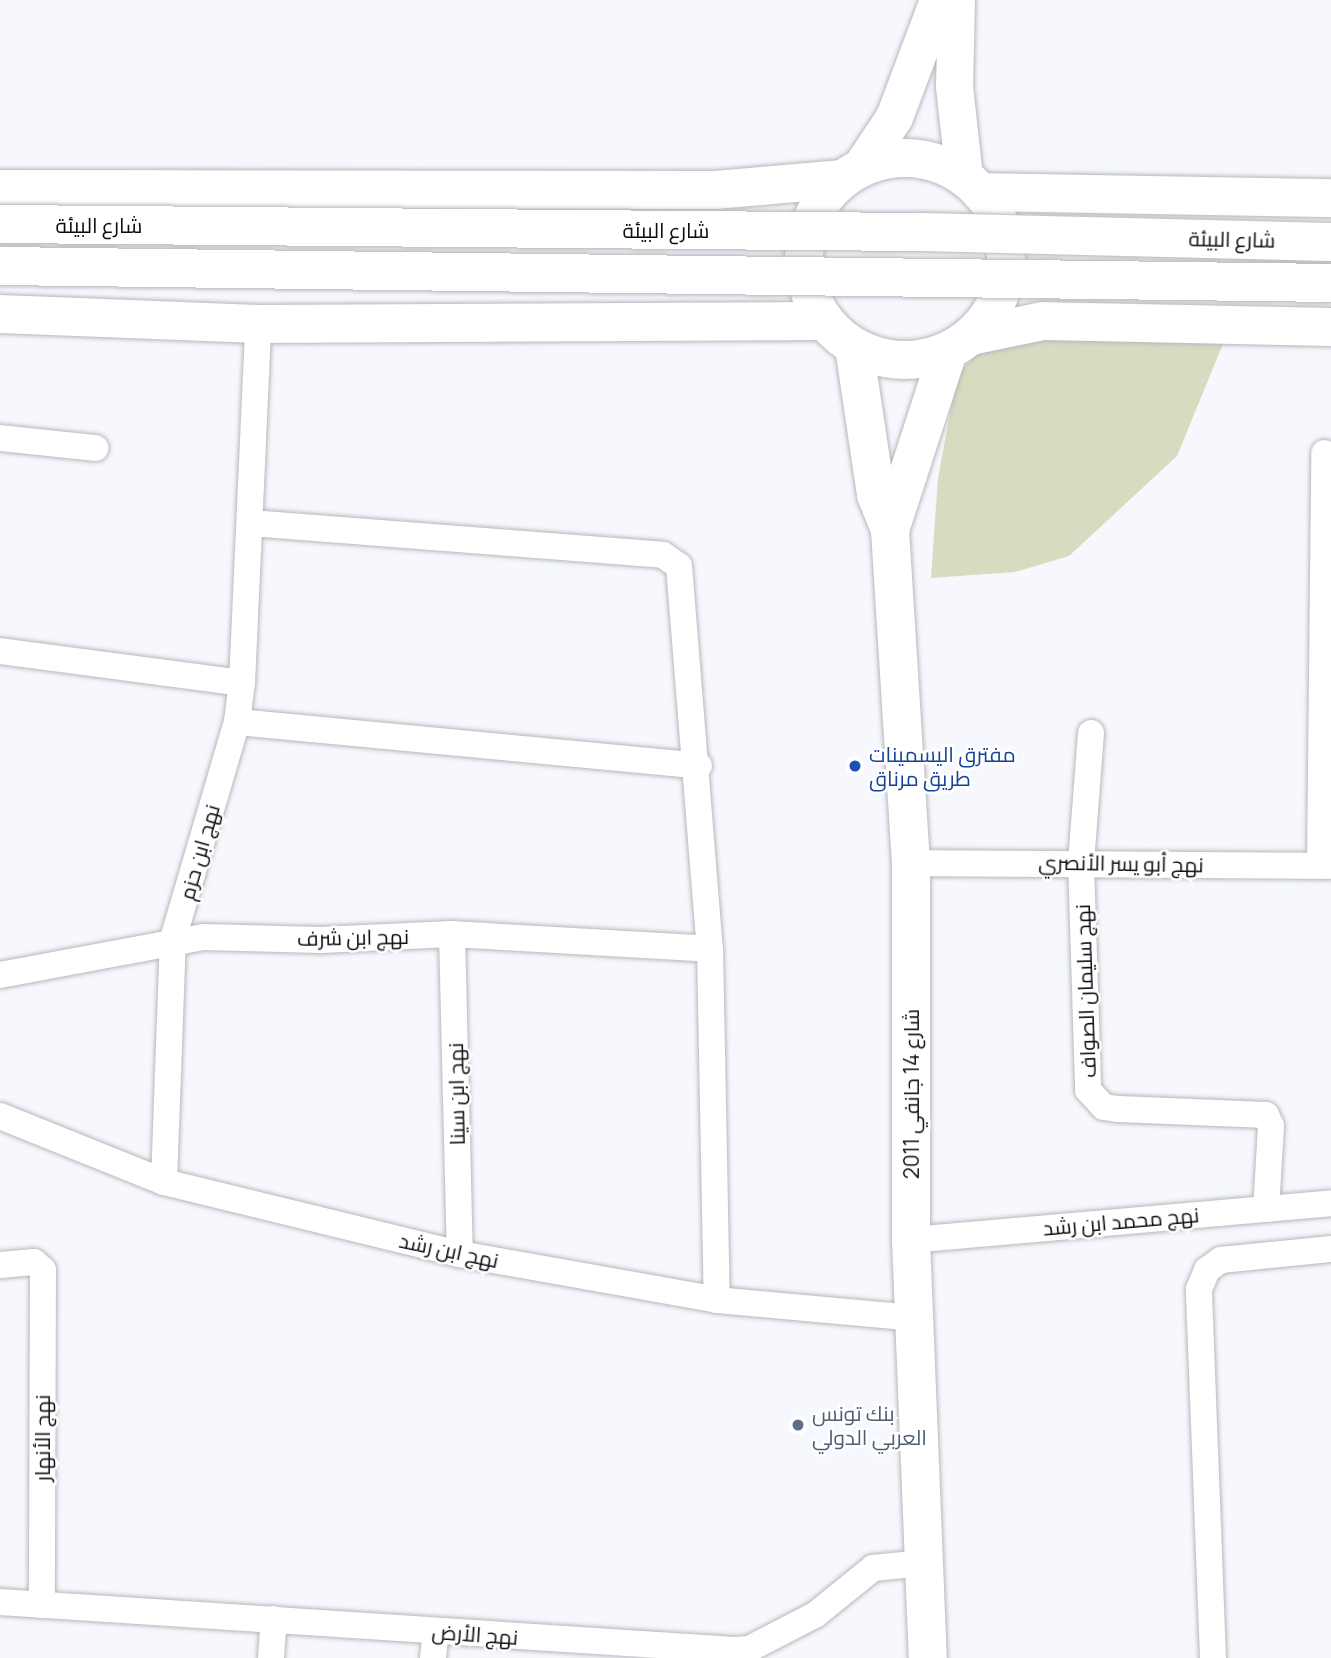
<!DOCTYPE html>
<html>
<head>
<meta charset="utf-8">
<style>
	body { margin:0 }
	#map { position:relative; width:1331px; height:1658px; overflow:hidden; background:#f6f8fd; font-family:Manrope,Cairo,sans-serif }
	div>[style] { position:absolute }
	.green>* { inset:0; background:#d8dbbf }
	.roads { filter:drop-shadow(0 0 2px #b6b8bc) drop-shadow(0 0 2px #b6b8bc) }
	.minor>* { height:26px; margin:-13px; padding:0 13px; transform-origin:13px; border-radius:13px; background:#fff }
	.secondary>* { height:37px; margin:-18.5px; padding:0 18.5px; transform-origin:18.5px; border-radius:18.5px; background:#fff }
	.primary>* { height:38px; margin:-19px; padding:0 19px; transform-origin:19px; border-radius:19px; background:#fff }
	.primary>.ring { margin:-19px; padding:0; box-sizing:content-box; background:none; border:38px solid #fff; border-radius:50% }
	.trunk>* { height:38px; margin:-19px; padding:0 19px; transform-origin:19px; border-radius:19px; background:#fff }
	.bridges { filter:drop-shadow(0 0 2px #b6b8bc) drop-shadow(0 0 2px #b6b8bc) }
	.trunk-bridge>* { height:38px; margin:-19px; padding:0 19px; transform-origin:19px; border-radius:19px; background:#fff }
	.dots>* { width:19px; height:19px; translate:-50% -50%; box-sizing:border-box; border:4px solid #fff; border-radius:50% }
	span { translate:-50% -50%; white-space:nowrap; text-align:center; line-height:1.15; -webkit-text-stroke:5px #fff; paint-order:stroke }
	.street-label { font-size:21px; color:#0e0e10 }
	.transit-label { font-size:21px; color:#164399 }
	.left { translate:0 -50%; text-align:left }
	.service-label { font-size:21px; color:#4e5e75 }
</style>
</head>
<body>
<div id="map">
	<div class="green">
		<div style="clip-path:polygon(1234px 317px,1177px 456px,1069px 556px,1015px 572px,931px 578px,938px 478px,957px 375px,991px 338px)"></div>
	</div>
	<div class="roads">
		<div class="minor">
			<div style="left:0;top:438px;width:96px;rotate:6deg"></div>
			<div style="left:250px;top:523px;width:414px;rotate:4.4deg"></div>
			<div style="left:663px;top:555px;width:19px;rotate:35deg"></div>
			<div style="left:679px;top:566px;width:384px;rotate:85.4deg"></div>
			<div style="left:710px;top:949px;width:351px;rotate:88.9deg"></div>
			<div style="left:0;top:651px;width:244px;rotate:7.5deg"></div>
			<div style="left:237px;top:722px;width:464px;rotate:5.4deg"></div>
			<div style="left:1091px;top:733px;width:129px;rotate:94.4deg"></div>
			<div style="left:1081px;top:862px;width:228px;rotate:88.2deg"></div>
			<div style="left:1088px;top:1090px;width:23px;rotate:47deg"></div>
			<div style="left:1104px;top:1107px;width:15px;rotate:8deg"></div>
			<div style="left:1119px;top:1109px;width:147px;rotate:2.3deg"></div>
			<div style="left:1266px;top:1115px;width:12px;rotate:66deg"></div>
			<div style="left:1271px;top:1126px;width:83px;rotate:93.4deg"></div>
			<div style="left:911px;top:863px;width:420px;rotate:0.4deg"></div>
			<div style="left:1320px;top:866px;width:413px;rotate:-89.4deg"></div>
			<div style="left:452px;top:934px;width:320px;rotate:88.6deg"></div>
			<div style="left:0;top:975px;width:207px;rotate:-10.6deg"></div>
			<div style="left:203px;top:937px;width:118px;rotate:1.5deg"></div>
			<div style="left:321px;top:940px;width:131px;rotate:-2.6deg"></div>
			<div style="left:452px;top:934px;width:258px;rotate:3.3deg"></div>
			<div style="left:0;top:1116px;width:177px;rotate:21.9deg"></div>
			<div style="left:164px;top:1182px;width:305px;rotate:13.7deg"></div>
			<div style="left:460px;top:1254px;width:261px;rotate:10.1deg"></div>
			<div style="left:717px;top:1300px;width:198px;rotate:5.2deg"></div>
			<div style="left:164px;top:1182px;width:243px;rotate:-87.9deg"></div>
			<div style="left:173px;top:939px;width:226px;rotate:-73.6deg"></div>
			<div style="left:237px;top:722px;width:39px;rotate:-83deg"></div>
			<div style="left:242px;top:683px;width:359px;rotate:-87.4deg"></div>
			<div style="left:911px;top:1240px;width:422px;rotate:-5deg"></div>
			<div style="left:0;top:1265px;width:34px;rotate:-5deg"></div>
			<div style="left:34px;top:1262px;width:12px;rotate:42deg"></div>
			<div style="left:43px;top:1270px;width:335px;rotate:90.2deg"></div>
			<div style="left:0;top:1602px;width:736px;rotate:3.74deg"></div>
			<div style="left:734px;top:1650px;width:15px;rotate:-4deg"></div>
			<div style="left:749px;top:1649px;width:74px;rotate:-27.3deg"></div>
			<div style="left:815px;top:1615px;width:75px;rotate:-39deg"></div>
			<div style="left:873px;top:1568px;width:51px;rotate:-5.6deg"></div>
			<div style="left:271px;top:1658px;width:39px;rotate:-86deg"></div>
			<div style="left:433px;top:1658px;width:27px;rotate:-84deg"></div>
			<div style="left:1213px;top:1658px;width:369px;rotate:-92.2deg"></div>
			<div style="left:1199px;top:1289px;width:21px;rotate:-67deg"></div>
			<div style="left:1207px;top:1270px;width:17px;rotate:-36deg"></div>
			<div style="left:1221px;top:1260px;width:111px;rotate:-5.7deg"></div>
		</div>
		<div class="secondary">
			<div style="left:956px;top:0;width:86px;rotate:91.3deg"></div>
			<div style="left:954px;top:86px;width:92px;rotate:83.7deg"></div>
			<div style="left:860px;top:168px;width:61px;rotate:-56.3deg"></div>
			<div style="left:894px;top:117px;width:125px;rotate:-69.4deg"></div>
		</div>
		<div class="primary">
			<div class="ring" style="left:804px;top:158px;width:164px;height:164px"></div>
			<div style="left:854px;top:347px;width:150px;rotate:81.5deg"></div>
			<div style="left:876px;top:495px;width:38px;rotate:68deg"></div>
			<div style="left:890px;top:530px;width:334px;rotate:86.4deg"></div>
			<div style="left:911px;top:863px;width:377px;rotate:90deg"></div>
			<div style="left:911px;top:1240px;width:418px;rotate:87.7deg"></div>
			<div style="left:890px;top:530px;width:188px;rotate:-72deg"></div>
		</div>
		<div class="trunk">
			<div style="left:0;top:189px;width:716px;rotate:0.08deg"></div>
			<div style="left:716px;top:190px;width:127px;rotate:-5deg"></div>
			<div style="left:981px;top:192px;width:350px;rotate:1deg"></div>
			<div style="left:0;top:314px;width:258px;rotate:2.2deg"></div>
			<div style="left:258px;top:324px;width:567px;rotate:-0.3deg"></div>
			<div style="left:971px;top:336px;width:74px;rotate:-11.8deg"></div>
			<div style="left:1043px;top:321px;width:288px;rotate:1.2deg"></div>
		</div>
	</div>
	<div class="bridges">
		<div class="trunk-bridge">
			<div style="left:0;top:224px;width:921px;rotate:0.5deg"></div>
			<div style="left:921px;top:232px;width:410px;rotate:1.4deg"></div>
			<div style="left:0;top:266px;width:1331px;rotate:0.73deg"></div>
		</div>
	</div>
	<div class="dots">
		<div style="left:855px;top:766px;background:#1a4fb4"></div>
		<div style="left:798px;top:1425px;background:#5c6f8a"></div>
	</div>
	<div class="street-label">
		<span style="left:99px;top:225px">شارع البيئة</span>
		<span style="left:666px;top:230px">شارع البيئة</span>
		<span style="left:1232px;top:239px;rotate:1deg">شارع البيئة</span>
		<span style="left:199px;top:852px;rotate:-74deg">نهج ابن حزم</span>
		<span style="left:1121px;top:863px;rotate:1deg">نهج أبو يسر الأنصري</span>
		<span style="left:353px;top:937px;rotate:-1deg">نهج ابن شرف</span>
		<span style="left:1085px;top:991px;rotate:-92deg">نهج سليمان الصواف</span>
		<span style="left:456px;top:1094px;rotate:-91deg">نهج ابن سينا</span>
		<span style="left:911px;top:1094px;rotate:-90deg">شارع 14 جانفي 2011</span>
		<span style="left:1121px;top:1221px;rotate:-5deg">نهج محمد ابن رشد</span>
		<span style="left:449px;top:1250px;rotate:12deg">نهج ابن رشد</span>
		<span style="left:42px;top:1438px;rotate:-90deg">نهج الأنهار</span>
		<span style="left:475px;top:1634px;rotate:4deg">نهج الأرض</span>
	</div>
	<div class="transit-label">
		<span class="left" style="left:869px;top:766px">مفترق اليسمينات<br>طريق مرناق</span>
	</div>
	<div class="service-label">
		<span class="left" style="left:812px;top:1425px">بنك تونس<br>العربي الدولي</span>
	</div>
</div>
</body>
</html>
